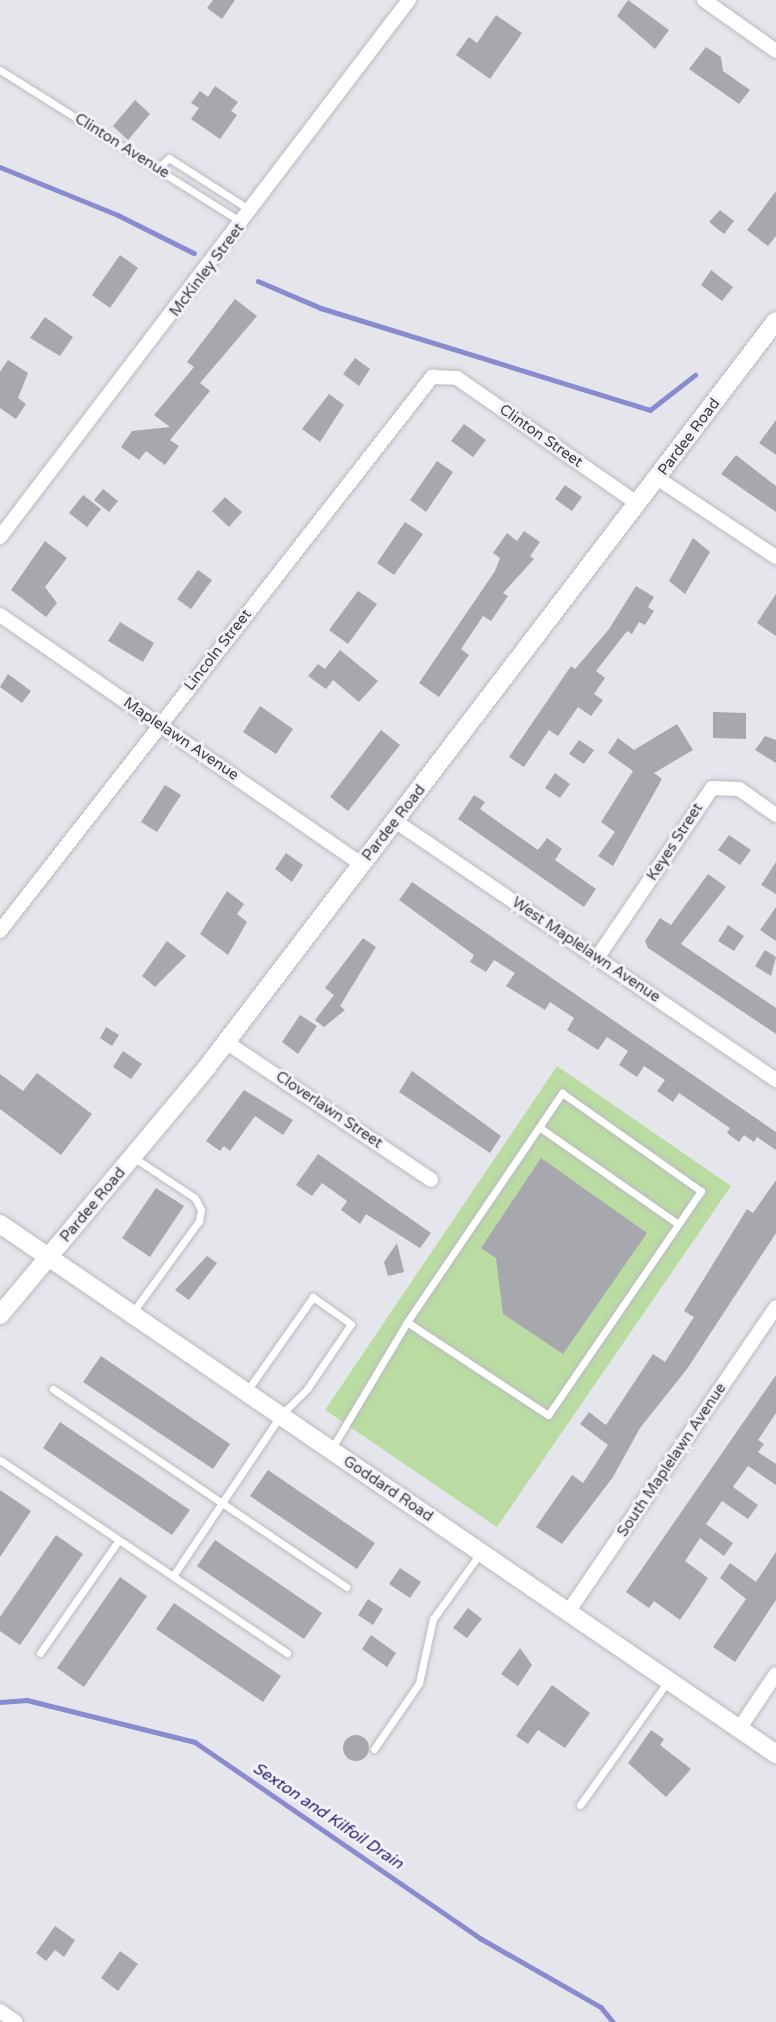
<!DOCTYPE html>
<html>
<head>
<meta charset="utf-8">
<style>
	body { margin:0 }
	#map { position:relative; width:776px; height:2022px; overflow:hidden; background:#e5e6ec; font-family:"Varela Round",sans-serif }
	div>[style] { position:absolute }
	.green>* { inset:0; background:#badca2 }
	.stream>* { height:4.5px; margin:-2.25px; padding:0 2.25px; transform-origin:2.25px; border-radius:2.25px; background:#888ccf }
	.building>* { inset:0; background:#a7a7ae }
	.round { border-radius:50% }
	.roads { filter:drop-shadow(0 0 2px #b9bac0) drop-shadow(0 0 2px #b9bac0) }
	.lane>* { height:7px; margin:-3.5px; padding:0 3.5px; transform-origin:3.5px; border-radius:3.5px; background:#fff }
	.street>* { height:14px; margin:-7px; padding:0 7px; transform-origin:7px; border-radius:7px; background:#fff }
	.secondary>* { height:18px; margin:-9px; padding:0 9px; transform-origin:9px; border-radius:9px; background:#fff }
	span { translate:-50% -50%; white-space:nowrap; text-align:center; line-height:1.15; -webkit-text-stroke:6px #f2f3fa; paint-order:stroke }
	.street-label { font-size:15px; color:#3c3c3f }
	.water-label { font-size:16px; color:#261c6a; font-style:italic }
</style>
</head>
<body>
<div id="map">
	<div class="green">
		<div style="clip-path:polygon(557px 1066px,731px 1186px,497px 1527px,325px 1410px)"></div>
	</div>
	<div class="stream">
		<div style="left:0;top:167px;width:127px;rotate:22.1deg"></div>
		<div style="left:118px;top:215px;width:85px;rotate:26.6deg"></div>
		<div style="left:258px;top:281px;width:69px;rotate:23.2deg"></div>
		<div style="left:321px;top:308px;width:344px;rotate:17.2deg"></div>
		<div style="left:650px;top:410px;width:57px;rotate:-37.9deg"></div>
		<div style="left:0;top:1702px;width:27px;rotate:-4deg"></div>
		<div style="left:27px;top:1700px;width:173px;rotate:14deg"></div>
		<div style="left:195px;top:1742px;width:346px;rotate:34.5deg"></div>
		<div style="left:480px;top:1938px;width:139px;rotate:29.7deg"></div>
		<div style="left:601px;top:2007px;width:19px;rotate:51deg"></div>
	</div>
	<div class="building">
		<div style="clip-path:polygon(213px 0,235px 0,222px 19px,207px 8px)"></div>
		<div style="clip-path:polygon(628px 0,669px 30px,655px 49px,617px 16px)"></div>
		<div style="clip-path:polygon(496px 15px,522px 33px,490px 79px,456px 55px,469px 37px,477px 43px)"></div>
		<div style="clip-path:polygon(706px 47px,721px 57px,723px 71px,750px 90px,739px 104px,689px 69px)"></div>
		<div style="clip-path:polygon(215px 86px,238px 102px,231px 111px,237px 115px,220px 139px,191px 119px,199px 108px,191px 103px,200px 91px,208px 97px)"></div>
		<div style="clip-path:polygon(135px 100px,150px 114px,128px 140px,113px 126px)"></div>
		<div style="clip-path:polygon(776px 191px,776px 236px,768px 246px,747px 230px)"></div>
		<div style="clip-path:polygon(720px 210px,734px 221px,724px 234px,709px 222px)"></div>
		<div style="clip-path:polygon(120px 255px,138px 268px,110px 308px,92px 295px)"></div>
		<div style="clip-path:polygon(711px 270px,733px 287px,722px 301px,701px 285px)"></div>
		<div style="clip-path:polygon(235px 299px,257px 316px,200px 383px,210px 391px,170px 440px,179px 446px,165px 465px,146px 451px,139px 460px,121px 447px,132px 431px,170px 427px,154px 415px,194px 367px,187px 362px)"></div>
		<div style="clip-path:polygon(45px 317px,73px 337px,60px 356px,30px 338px)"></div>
		<div style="clip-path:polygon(355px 358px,370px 369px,359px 386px,343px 374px)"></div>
		<div style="clip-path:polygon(8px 360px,28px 373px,18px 398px,26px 404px,16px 419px,0 408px,0 372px)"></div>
		<div style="clip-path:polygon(329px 394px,344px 405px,320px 442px,302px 429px)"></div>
		<div style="clip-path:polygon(776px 420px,776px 455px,759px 443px)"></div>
		<div style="clip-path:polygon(464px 424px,486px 440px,473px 457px,451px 441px)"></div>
		<div style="clip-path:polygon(736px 455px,776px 486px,776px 512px,721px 474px)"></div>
		<div style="clip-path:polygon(437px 461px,453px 472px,426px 512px,410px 500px)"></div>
		<div style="clip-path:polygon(565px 485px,582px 497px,572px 511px,555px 499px)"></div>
		<div style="clip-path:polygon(103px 489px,118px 501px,109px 512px,94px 500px)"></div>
		<div style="clip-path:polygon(83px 495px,101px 509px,87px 527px,69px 513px)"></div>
		<div style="clip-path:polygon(225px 497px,242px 512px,229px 527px,212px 511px)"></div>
		<div style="clip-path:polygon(405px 522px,423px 534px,394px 575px,377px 563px)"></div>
		<div style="clip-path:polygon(524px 531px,540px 542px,530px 556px,534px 559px,503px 593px,508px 596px,491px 621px,483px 616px,461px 649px,469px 655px,439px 697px,419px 683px,495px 571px,500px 558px,493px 553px,507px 533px,517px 541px)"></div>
		<div style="clip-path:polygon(693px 538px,710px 552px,685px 594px,669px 581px)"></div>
		<div style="clip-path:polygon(45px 541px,67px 558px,45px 587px,57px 603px,46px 617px,11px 590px)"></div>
		<div style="clip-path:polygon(198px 570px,212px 580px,191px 609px,177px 599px)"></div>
		<div style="clip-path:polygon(636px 586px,654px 597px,648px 607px,654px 611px,645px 625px,639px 622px,632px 634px,627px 631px,596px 671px,605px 678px,594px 694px,603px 700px,591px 716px,578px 707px,558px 736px,549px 730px,524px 767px,509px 757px,571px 666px,575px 669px,609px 629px)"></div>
		<div style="clip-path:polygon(358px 591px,377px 604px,348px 644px,329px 630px)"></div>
		<div style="clip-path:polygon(776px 594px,776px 636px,757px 623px)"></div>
		<div style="clip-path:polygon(120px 622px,154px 643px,143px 662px,108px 641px)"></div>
		<div style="clip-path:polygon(340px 650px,378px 681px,359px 702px,333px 680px,326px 689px,308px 676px,318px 664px,325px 669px)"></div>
		<div style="clip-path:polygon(8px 674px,31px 691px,22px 703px,0 687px)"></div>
		<div style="clip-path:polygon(260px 706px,293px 729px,276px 754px,243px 732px)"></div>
		<div style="clip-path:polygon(713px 712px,746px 713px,746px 739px,713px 738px)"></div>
		<div style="clip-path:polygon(677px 724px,693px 750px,654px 773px,662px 779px,613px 866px,598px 856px,615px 832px,601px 822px,633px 771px,608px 753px,618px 738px,634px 750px)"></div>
		<div style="clip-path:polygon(381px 730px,400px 745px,348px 811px,330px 797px)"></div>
		<div style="clip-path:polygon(765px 736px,776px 740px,776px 763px,755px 750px)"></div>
		<div style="clip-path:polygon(579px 740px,594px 750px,584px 764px,569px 754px)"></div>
		<div style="clip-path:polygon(555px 773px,570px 784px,560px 798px,545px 788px)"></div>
		<div style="clip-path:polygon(165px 785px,181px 795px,157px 832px,141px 822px)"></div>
		<div style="clip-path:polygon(474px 795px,485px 802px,480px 809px,538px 850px,547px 838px,562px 849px,555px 860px,596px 889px,584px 907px,458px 819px)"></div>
		<div style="clip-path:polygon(729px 835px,751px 850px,740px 865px,718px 850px)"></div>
		<div style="clip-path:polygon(286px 853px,303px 865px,292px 882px,275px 869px)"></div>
		<div style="clip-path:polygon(776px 862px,776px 894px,761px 885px)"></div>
		<div style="clip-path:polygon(708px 874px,726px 887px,681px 944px,776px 1008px,776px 1034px,648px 948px,645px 941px,660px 918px,671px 925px)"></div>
		<div style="clip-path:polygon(412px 882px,776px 1132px,776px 1150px,757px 1137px,754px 1142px,744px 1135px,739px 1142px,727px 1133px,730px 1128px,679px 1093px,673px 1102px,657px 1091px,665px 1080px,644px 1066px,637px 1077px,619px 1065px,628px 1051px,607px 1037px,598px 1050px,567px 1030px,574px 1018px,550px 1002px,545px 1010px,506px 986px,515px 973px,494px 960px,486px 972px,470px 962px,474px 955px,399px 900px)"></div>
		<div style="clip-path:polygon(227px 891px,244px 904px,237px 914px,247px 922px,228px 955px,200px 934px)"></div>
		<div style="clip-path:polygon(776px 907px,776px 941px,760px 930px)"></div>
		<div style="clip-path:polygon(728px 925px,744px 936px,734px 951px,718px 941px)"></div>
		<div style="clip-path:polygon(363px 938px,376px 947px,340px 1006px,345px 1010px,324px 1027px,315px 1020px,334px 995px,325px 988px)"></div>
		<div style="clip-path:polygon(167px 941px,186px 956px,155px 987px,142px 976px)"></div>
		<div style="clip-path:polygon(765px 950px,776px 957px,771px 976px,755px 966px)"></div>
		<div style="clip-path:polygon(300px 1015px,317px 1026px,298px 1054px,282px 1042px)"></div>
		<div style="clip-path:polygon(106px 1027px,119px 1035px,112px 1046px,100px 1038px)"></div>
		<div style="clip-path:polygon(123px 1051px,142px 1064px,131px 1079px,113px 1067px)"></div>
		<div style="clip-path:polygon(412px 1071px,501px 1136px,490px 1153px,399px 1092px)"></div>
		<div style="clip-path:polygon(37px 1073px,92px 1114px,61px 1155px,0 1109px,0 1074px,23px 1091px)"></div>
		<div style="clip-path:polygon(244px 1090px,293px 1120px,283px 1135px,255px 1116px,230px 1151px,224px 1146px,220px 1151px,206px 1141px)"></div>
		<div style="clip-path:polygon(318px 1154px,431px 1233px,420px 1248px,366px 1214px,360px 1224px,341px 1210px,347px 1201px,322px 1183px,312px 1196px,296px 1185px)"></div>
		<div style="clip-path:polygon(541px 1158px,647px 1233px,563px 1354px,503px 1314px,496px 1258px,481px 1248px)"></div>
		<div style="clip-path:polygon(776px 1180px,776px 1233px,687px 1369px,640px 1428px,613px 1477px,562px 1544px,536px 1527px,572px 1475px,583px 1483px,608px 1445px,580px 1424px,589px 1412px,606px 1425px,653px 1354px,665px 1362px,694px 1317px,684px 1311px,747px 1209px,753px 1213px)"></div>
		<div style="clip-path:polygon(156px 1188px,184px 1206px,150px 1257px,122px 1238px)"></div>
		<div style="clip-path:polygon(397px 1243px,404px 1272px,388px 1276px,384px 1262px)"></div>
		<div style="clip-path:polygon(207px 1256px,217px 1263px,189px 1300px,175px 1290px)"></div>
		<div style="clip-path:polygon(101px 1356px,230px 1444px,213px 1469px,83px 1382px)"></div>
		<div style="clip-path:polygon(776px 1375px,776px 1413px,758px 1440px,764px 1444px,758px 1452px,776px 1464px,776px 1485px,748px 1466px,733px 1487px,758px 1505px,748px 1519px,722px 1501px,706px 1524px,733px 1543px,724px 1556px,700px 1538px,685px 1561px,708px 1578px,689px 1607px,680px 1620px,654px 1601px,649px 1608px,626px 1592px)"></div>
		<div style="clip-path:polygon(60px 1422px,190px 1510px,172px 1535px,43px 1448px)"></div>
		<div style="clip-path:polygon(268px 1470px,375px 1543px,357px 1569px,250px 1496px)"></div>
		<div style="clip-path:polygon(0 1490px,31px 1511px,0 1557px)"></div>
		<div style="clip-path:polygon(56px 1535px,83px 1554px,20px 1645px,0 1631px,0 1617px)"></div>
		<div style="clip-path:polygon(215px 1540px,322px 1613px,304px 1639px,197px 1566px)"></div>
		<div style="clip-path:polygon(776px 1552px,776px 1600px,735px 1662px,713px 1647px,746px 1599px,720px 1578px,730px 1563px,756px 1582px)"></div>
		<div style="clip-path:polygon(400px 1568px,421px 1582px,410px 1598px,389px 1584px)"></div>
		<div style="clip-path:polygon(120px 1577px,147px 1596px,84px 1687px,57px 1668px)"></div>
		<div style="clip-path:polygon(368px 1599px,383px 1609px,373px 1625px,358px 1615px)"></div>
		<div style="clip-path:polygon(174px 1603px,281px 1676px,263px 1702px,156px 1629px)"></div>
		<div style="clip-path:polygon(468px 1608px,482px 1619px,467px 1638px,453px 1628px)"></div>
		<div style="clip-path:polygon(371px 1635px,396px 1653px,387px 1667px,362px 1649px)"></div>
		<div style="clip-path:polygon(520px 1648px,532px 1665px,518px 1686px,501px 1674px)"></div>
		<div style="clip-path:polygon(552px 1685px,590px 1713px,565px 1748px,538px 1730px,528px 1744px,516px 1736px)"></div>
		<div style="clip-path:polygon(651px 1730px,664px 1739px,660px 1745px,691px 1769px,666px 1797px,628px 1763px)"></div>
		<div class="round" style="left:343px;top:1735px;width:26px;height:26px"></div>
		<div style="clip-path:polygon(55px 1926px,75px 1940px,64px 1957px,55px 1950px,46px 1961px,36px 1953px)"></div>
		<div style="clip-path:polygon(120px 1951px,138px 1964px,118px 1991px,101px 1978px)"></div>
	</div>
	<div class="roads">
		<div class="lane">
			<div style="left:0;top:70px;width:285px;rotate:32.2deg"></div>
			<div style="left:158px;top:168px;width:15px;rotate:-42deg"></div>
			<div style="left:169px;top:158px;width:96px;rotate:32.7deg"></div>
			<div style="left:539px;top:1127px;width:169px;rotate:34.9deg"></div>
			<div style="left:133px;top:1157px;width:74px;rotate:33.5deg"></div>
			<div style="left:195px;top:1198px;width:13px;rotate:63deg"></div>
			<div style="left:201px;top:1210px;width:11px;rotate:100deg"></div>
			<div style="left:199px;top:1221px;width:112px;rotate:126deg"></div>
			<div style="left:53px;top:1389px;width:354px;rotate:34deg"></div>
			<div style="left:332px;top:1448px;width:147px;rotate:-59.2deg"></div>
			<div style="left:407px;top:1322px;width:277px;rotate:-55.9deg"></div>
			<div style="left:562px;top:1093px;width:170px;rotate:35.2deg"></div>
			<div style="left:701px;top:1191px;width:271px;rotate:124.3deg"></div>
			<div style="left:548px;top:1415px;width:169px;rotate:-146.6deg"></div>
			<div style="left:0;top:1460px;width:346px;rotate:33.9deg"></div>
			<div style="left:173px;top:1576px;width:192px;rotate:-56.2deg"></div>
			<div style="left:280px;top:1416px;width:38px;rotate:-45deg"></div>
			<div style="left:307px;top:1389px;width:78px;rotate:-55.9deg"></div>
			<div style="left:351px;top:1324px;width:47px;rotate:-144.6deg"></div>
			<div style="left:313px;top:1297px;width:115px;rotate:125.1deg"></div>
			<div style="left:40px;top:1653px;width:136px;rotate:-55.1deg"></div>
			<div style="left:374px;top:1749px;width:80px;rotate:-55.7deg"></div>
			<div style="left:419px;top:1683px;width:66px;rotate:-77.7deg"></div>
			<div style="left:433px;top:1619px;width:82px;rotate:-54.4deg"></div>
			<div style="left:580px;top:1805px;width:152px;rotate:-54.6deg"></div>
		</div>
		<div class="street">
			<div style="left:704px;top:0;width:88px;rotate:35.3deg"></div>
			<div style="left:657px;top:478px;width:143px;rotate:33.6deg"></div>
			<div style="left:0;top:537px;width:675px;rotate:-52.71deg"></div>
			<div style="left:0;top:615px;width:440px;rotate:34.6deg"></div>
			<div style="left:395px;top:821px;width:461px;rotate:34.2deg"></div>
			<div style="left:0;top:931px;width:703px;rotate:-52.05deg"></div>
			<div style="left:432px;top:377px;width:25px;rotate:2deg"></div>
			<div style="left:457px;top:378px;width:221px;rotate:34.8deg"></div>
			<div style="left:597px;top:958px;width:205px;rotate:-55.9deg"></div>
			<div style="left:712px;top:788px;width:27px;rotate:2deg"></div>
			<div style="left:739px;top:789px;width:45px;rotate:35.1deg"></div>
			<div style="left:226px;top:1042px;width:247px;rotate:33.9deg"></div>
			<div style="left:568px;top:1612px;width:369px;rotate:-55.7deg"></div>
			<div style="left:739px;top:1729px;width:66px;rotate:-56.1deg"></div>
			<div style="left:0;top:2011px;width:19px;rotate:35deg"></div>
		</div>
		<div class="secondary">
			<div style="left:0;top:1224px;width:940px;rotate:34.33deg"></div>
			<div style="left:0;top:1315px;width:323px;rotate:-50.1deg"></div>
			<div style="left:207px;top:1067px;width:938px;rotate:-52.67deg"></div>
		</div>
	</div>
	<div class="street-label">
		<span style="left:122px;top:146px;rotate:32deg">Clinton Avenue</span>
		<span style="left:207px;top:270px;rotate:-53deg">McKinley Street</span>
		<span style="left:541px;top:436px;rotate:35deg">Clinton Street</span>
		<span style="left:689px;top:437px;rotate:-53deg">Pardee Road</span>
		<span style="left:218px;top:650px;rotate:-52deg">Lincoln Street</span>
		<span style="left:181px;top:739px;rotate:34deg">Maplelawn Avenue</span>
		<span style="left:394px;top:823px;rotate:-52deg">Pardee Road</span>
		<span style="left:675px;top:842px;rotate:-57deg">Keyes Street</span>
		<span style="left:586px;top:950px;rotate:34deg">West Maplelawn Avenue</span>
		<span style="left:329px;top:1110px;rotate:34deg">Cloverlawn Street</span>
		<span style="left:93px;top:1205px;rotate:-50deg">Pardee Road</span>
		<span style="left:672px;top:1460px;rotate:-56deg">South Maplelawn Avenue</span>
		<span style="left:388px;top:1489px;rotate:34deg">Goddard Road</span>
	</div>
	<div class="water-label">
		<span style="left:328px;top:1816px;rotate:34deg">Sexton and Kilfoil Drain</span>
	</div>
</div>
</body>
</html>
